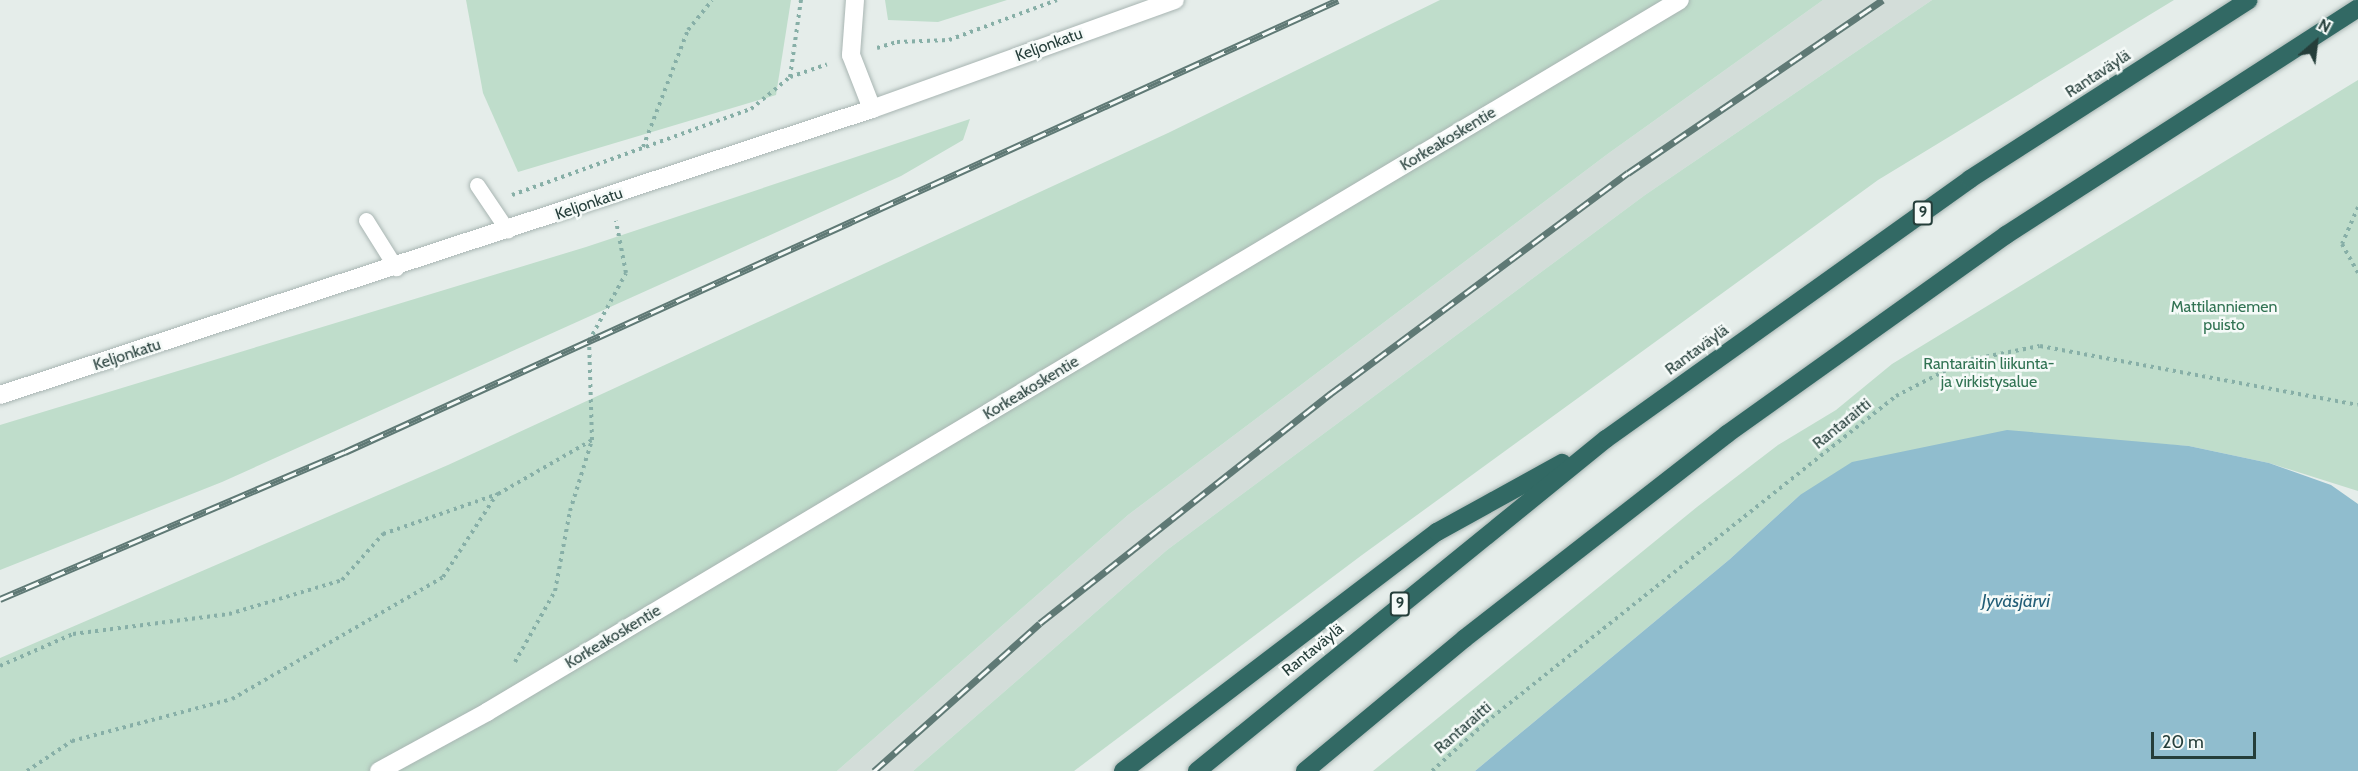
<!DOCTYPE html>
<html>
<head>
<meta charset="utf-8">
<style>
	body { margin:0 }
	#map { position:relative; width:2358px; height:771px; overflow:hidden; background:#e5edea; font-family:Cabin,sans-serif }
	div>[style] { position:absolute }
	.built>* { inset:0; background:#d3ddd9 }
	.green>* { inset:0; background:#bfddcb }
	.water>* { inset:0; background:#90bdce }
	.path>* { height:4px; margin-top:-2px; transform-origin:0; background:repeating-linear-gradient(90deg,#87afa7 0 3px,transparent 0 7.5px) }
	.roads { filter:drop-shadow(0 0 2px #a8b5b2) drop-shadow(0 0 2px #a8b5b2) }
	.lane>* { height:15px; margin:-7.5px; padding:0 7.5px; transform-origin:7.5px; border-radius:7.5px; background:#fff }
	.street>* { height:18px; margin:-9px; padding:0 9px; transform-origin:9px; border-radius:9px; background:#fff }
	.highway>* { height:18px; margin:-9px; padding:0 9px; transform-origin:9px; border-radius:9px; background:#326964 }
	.rail>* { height:7px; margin-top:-3.5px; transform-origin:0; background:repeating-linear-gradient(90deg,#f5faf8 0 14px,#5f7975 0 28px); box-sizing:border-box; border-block:2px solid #5f7975 }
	span { translate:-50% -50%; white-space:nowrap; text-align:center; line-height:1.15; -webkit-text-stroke:5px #f5faf8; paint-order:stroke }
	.shield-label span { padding:2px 4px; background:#f5faf8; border:2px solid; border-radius:4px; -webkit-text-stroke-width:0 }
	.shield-label { font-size:15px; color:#253e3a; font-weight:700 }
	.street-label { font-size:16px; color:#253e3a }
	.park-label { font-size:16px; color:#317353 }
	.water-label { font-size:18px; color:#225e77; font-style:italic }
	.north { position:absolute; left:2286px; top:12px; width:60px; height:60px; -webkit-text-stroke:4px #f5faf8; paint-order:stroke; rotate:28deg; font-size:16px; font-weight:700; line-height:24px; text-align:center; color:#253e3a }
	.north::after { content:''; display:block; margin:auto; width:21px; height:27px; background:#253e3a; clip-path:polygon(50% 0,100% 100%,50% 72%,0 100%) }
	.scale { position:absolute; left:2151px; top:732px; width:105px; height:27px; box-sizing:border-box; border:3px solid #253e3a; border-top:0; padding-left:8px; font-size:18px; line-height:21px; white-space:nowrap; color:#253e3a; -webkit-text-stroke:4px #f5faf8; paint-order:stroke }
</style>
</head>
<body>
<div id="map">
	<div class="built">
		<div style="clip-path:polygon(1823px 0,1932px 0,1645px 195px,1167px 550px,913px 771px,837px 771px,1128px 515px,1609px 153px)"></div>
	</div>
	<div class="green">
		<div style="clip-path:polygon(466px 0,791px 0,776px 95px,518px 172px,483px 93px)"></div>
		<div style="clip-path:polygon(885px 0,1007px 0,938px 22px,888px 20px)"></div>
		<div style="clip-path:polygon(1440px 0,1823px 0,1609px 153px,1128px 515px,837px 771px,0 771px,0 658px,448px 465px,1168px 133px)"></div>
		<div style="clip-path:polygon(1932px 0,2174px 0,1878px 180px,1362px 555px,1074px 771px,913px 771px,1167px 550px,1645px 195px)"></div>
		<div style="clip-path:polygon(2358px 80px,2358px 491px,2269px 463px,2189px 446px,2124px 442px,1800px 495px,1730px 559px,1475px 771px,1373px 771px,1697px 507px,1778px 445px,1836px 410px,1892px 364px)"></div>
		<div style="clip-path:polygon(970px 119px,963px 140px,901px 176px,222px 482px,0 570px,0 425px,586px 247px)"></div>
	</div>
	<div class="water">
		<div style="clip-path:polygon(2007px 430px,2189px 446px,2269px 463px,2331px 485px,2358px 504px,2358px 771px,1475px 771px,1730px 559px,1800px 495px,1852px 462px)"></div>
	</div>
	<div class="path">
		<div style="left:877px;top:48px;width:21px;rotate:-17deg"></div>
		<div style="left:897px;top:42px;width:52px;rotate:-2.2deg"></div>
		<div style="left:949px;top:40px;width:115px;rotate:-20.3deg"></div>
		<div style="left:790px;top:77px;width:78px;rotate:-81.9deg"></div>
		<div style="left:643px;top:147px;width:125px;rotate:-69deg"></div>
		<div style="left:688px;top:30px;width:38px;rotate:-51deg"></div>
		<div style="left:512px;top:195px;width:254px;rotate:-19.8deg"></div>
		<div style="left:751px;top:109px;width:50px;rotate:-39.4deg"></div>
		<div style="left:790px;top:77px;width:39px;rotate:-19deg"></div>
		<div style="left:2358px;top:207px;width:40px;rotate:113.4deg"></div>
		<div style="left:2342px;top:244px;width:33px;rotate:61deg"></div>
		<div style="left:515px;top:662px;width:81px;rotate:-60.6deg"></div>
		<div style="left:555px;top:591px;width:81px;rotate:-79.4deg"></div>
		<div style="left:570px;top:511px;width:74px;rotate:-72.8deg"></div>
		<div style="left:592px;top:440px;width:99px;rotate:-91.7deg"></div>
		<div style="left:589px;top:341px;width:77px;rotate:-61.4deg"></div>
		<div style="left:626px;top:273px;width:53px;rotate:-100.9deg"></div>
		<div style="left:0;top:666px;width:80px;rotate:-23.7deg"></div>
		<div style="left:73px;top:634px;width:157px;rotate:-7.3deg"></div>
		<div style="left:229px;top:614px;width:118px;rotate:-16.7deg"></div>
		<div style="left:342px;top:580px;width:62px;rotate:-48.3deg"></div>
		<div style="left:383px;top:534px;width:122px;rotate:-19.2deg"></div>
		<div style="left:498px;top:494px;width:108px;rotate:-29.9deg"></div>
		<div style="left:27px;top:771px;width:54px;rotate:-33.7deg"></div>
		<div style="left:72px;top:741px;width:165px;rotate:-14.7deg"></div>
		<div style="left:232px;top:699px;width:244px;rotate:-30deg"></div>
		<div style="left:443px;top:577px;width:99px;rotate:-57deg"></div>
		<div style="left:1432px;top:771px;width:73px;rotate:-42.2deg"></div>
		<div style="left:1486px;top:722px;width:524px;rotate:-38.49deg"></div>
		<div style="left:1896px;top:396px;width:76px;rotate:-27.2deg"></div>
		<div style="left:1964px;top:361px;width:77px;rotate:-11.2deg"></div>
		<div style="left:2040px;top:346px;width:323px;rotate:10.5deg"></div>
	</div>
	<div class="roads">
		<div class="lane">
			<div style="left:477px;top:185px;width:55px;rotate:56deg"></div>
			<div style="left:366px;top:220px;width:57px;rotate:58deg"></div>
		</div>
		<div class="street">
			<div style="left:855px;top:0;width:55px;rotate:94.2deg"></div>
			<div style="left:851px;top:55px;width:58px;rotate:68.7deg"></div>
			<div style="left:0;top:395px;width:918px;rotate:-18.16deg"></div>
			<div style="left:872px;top:109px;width:322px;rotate:-19.8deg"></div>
			<div style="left:379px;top:771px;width:123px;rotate:-28.6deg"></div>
			<div style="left:487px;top:712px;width:1389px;rotate:-30.83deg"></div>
		</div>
		<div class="highway">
			<div style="left:1123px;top:771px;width:395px;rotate:-37.3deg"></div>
			<div style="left:1437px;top:532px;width:143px;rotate:-28.9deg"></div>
			<div style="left:1197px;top:771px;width:527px;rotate:-39.07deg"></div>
			<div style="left:1606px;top:439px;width:447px;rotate:-35.5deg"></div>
			<div style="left:1970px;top:179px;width:331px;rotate:-32.7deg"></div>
			<div style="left:1305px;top:771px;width:208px;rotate:-39.7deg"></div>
			<div style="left:1465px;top:638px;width:332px;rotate:-37.9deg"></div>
			<div style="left:1727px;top:434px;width:343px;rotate:-35.5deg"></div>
			<div style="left:2006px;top:235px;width:419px;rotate:-32.8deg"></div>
		</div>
	</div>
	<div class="rail">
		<div style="left:0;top:599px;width:375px;rotate:-23.1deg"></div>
		<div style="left:345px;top:452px;width:1091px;rotate:-24.47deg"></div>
		<div style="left:874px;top:771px;width:222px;rotate:-41.7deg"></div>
		<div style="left:1040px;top:623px;width:370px;rotate:-38.3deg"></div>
		<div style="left:1330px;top:394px;width:371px;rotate:-36.6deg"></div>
		<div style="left:1628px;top:173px;width:308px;rotate:-34.2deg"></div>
	</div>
	<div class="shield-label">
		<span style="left:1923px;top:213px">9</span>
		<span style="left:1400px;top:604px">9</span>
	</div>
	<div class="street-label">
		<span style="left:1049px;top:45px;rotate:-20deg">Keljonkatu</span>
		<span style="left:2098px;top:74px;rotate:-33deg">Rantaväylä</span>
		<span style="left:1448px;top:139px;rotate:-31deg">Korkeakoskentie</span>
		<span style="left:589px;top:204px;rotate:-19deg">Keljonkatu</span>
		<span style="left:1697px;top:350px;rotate:-36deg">Rantaväylä</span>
		<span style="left:127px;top:355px;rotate:-18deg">Keljonkatu</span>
		<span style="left:1031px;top:388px;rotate:-31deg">Korkeakoskentie</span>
		<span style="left:1842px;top:424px;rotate:-39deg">Rantaraitti</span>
		<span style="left:613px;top:637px;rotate:-31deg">Korkeakoskentie</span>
		<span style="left:1313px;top:650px;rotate:-39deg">Rantaväylä</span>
		<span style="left:1463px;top:728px;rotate:-41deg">Rantaraitti</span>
	</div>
	<div class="park-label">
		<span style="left:2224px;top:316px">Mattilanniemen<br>puisto</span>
		<span style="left:1989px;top:373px">Rantaraitin liikunta-<br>ja virkistysalue</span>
	</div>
	<div class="water-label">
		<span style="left:2016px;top:601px">Jyväsjärvi</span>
	</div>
	<div class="north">N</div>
	<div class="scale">20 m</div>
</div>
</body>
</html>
